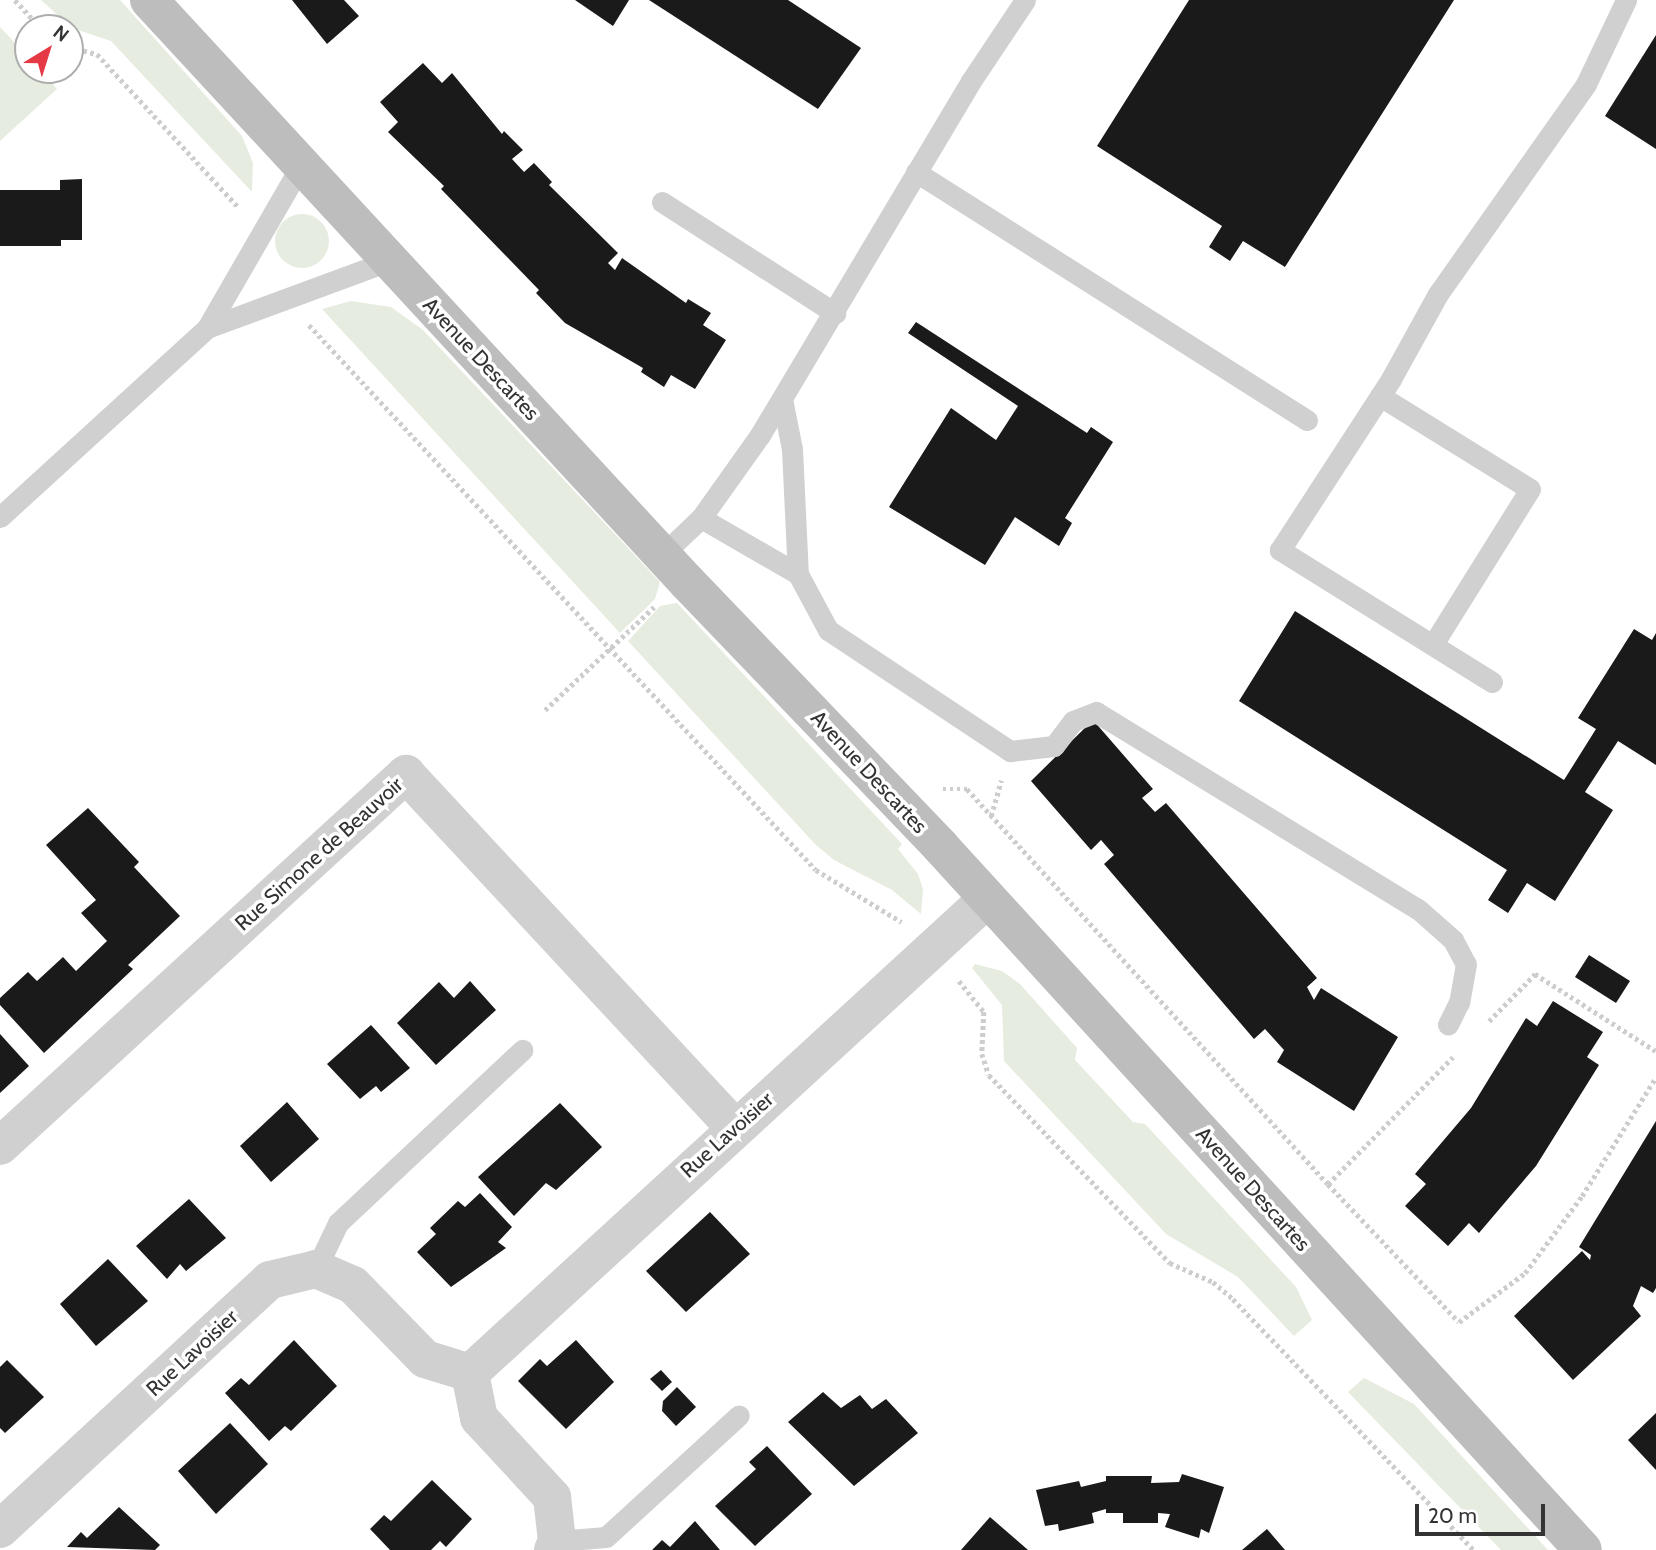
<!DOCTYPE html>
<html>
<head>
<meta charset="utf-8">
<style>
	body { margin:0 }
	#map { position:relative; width:1656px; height:1550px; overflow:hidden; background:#fff; font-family:Cabin,sans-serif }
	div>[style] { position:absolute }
	.green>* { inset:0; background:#e6ecdf }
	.round { border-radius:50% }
	.building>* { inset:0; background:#1a1a1a }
	.path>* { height:4.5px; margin-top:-2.25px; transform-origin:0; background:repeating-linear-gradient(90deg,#cdcdcd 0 3.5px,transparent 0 7px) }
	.lane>* { height:21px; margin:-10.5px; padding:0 10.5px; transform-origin:10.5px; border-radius:10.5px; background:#d0d0d0 }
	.street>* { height:38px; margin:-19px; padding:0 19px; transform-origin:19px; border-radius:19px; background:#d0d0d0 }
	.secondary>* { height:38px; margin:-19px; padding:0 19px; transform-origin:19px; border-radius:19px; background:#bdbdbd }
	span { translate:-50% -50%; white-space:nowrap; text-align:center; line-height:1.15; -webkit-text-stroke:7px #fff; paint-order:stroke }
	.street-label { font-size:21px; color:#333 }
	.north { position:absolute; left:14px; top:14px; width:70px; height:70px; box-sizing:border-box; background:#fff; border:2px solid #adadad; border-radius:50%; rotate:38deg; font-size:19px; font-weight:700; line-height:28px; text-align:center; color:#333 }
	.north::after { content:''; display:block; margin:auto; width:24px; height:32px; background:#e63946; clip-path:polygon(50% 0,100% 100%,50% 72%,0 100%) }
	.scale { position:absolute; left:1415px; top:1504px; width:130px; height:32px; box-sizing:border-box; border:4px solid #333; border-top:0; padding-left:9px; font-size:21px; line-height:24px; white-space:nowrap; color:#333; -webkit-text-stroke:5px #fff; paint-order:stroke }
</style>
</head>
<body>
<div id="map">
	<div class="green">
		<div style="clip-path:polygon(41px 0,120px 0,242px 136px,253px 163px,252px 192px,111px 41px,72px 28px)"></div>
		<div style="clip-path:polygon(0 27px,28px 57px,28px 70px,40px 70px,57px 89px,0 141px)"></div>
		<div class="round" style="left:275px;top:214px;width:54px;height:54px"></div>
		<div style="clip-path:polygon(351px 301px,391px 307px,423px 330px,660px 582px,655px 599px,620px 633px,322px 309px)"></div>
		<div style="clip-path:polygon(677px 603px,902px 844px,898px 849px,918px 874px,923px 889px,921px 914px,892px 890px,834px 860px,815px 844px,628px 641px,660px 606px)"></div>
		<div style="clip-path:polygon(975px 964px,1002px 971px,1020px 984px,1077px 1048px,1075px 1060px,1133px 1122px,1145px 1124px,1296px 1287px,1312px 1320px,1294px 1336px,1238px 1277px,1166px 1234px,1004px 1061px,1002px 1005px,972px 968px)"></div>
		<div style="clip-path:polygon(1364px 1378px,1414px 1404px,1548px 1550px,1501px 1550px,1348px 1392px)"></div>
	</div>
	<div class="building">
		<div style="clip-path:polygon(292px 0,344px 0,359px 16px,327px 44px)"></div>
		<div style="clip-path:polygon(575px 0,629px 0,613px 26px)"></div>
		<div style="clip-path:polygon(649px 0,788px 0,861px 48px,818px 109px)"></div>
		<div style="clip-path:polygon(1189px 0,1454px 0,1285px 267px,1243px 241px,1230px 261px,1209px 247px,1222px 226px,1097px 146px)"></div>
		<div style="clip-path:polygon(1656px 35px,1656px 149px,1605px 116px)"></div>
		<div style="clip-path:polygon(423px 63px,442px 83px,452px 73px,502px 134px,504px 131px,523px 150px,512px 159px,524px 172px,534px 163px,552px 182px,549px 185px,618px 253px,608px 263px,615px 270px,622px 258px,686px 303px,688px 299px,711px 313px,703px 325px,726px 340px,695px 389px,671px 375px,664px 387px,641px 372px,643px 368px,565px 323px,536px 293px,539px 290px,441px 189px,444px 186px,388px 132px,398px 122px,380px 102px)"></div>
		<div style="clip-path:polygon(82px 179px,82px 240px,61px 240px,61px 246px,0 246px,0 190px,60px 190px,60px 180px)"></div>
		<div style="clip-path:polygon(916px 322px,1087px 433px,1091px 427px,1113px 442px,1065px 518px,1072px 523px,1059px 546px,1015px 517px,985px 565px,889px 507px,951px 408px,996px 440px,1018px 406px,908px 333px)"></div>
		<div style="clip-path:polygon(1295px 611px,1564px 780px,1596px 729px,1578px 718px,1634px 629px,1652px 640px,1656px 633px,1656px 765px,1618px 741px,1585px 792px,1613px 810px,1555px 901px,1527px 883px,1508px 913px,1488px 900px,1507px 870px,1239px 701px)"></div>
		<div style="clip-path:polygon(1093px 720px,1153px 789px,1142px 798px,1155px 812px,1166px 803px,1317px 978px,1307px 987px,1314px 1000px,1321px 988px,1398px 1037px,1354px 1111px,1277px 1062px,1284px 1050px,1265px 1029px,1254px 1039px,1104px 864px,1114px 855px,1101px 840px,1091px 850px,1031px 781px)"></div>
		<div style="clip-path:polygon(88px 808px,139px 862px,134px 867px,180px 916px,128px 965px,133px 969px,44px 1053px,0 1005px,0 998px,28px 972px,37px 981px,63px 957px,76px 971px,107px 941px,81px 913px,96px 900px,46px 845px)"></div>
		<div style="clip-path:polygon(1589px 955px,1630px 981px,1616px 1003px,1575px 977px)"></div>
		<div style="clip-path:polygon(470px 981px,496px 1010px,436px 1065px,397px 1023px,439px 982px,454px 998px)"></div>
		<div style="clip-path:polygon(1553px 1001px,1603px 1032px,1587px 1057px,1599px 1065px,1536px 1166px,1479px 1233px,1469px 1223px,1448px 1246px,1405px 1206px,1426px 1184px,1415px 1174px,1471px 1108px,1526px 1018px,1537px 1026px)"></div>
		<div style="clip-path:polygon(371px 1025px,410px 1068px,381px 1092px,376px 1086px,360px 1099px,327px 1064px)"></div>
		<div style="clip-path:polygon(0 1034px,29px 1066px,0 1093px)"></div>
		<div style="clip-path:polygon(287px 1102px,319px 1139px,271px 1182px,240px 1146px)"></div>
		<div style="clip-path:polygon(560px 1103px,602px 1147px,556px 1190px,546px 1183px,514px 1216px,478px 1177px)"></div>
		<div style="clip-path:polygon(1656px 1121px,1656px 1288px,1653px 1293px,1641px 1286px,1633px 1306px,1641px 1316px,1573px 1380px,1514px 1316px,1582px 1251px,1590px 1260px,1591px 1255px,1579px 1247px)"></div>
		<div style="clip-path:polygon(480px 1193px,512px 1227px,498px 1242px,506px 1248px,451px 1287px,417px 1252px,436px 1234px,430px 1228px,458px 1201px,465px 1207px)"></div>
		<div style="clip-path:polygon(189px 1199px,226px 1238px,186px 1271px,180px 1264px,167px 1279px,136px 1246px)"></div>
		<div style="clip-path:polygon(710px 1212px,750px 1254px,686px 1312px,646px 1271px)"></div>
		<div style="clip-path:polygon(108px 1259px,148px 1301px,96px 1346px,60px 1304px)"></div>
		<div style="clip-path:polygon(294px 1340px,337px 1386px,291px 1431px,285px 1426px,269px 1441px,225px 1393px,241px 1378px,249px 1385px)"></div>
		<div style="clip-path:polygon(576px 1340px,614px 1382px,566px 1429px,518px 1381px,540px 1359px,547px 1366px)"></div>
		<div style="clip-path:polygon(7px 1360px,44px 1397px,5px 1433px,0 1428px,0 1367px)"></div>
		<div style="clip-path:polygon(661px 1370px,672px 1382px,662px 1391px,650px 1379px)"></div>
		<div style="clip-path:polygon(677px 1387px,696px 1407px,676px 1426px,662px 1411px,663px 1401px)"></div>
		<div style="clip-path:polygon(823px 1392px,841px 1408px,860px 1395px,872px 1409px,886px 1399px,918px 1433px,854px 1486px,788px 1422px)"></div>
		<div style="clip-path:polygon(1656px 1413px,1656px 1470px,1628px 1440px)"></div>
		<div style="clip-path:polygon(230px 1423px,268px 1464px,216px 1514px,178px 1471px)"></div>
		<div style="clip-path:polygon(767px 1446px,812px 1494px,755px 1546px,715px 1506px,756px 1469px,749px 1462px)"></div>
		<div style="clip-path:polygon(1182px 1474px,1224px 1487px,1209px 1533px,1201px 1529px,1199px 1538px,1165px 1527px,1170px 1514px,1158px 1513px,1158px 1523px,1123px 1523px,1123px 1513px,1106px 1513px,1106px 1509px,1092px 1513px,1094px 1523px,1059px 1531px,1058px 1524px,1045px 1526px,1036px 1490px,1079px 1481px,1081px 1487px,1106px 1481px,1106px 1476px,1152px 1476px,1151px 1483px,1179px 1482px)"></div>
		<div style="clip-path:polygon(432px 1480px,472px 1519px,446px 1547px,440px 1541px,431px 1550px,390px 1550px,370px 1529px,384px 1515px,391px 1521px)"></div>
		<div style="clip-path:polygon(119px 1507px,160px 1545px,155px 1550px,67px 1547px,81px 1532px,87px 1538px)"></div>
		<div style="clip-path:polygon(990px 1517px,1028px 1550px,961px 1550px)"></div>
		<div style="clip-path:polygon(695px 1521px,720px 1550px,652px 1550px,662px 1540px,670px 1547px)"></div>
		<div style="clip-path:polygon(1267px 1529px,1285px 1550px,1242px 1550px)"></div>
	</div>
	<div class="path">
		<div style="left:15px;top:0;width:38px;rotate:47deg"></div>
		<div style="left:70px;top:47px;width:28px;rotate:15deg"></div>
		<div style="left:97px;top:54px;width:208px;rotate:47.3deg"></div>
		<div style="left:309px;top:325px;width:744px;rotate:47.07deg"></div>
		<div style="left:816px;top:870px;width:100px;rotate:31.2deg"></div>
		<div style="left:545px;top:710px;width:150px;rotate:-43.4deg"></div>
		<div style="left:943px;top:789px;width:24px"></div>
		<div style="left:967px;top:789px;width:535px;rotate:47.58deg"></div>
		<div style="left:1328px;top:1184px;width:178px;rotate:-45.5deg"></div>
		<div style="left:991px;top:816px;width:37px;rotate:-74deg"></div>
		<div style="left:959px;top:981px;width:40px;rotate:51deg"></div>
		<div style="left:984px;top:1012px;width:42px;rotate:92.7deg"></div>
		<div style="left:982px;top:1054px;width:22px;rotate:72deg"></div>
		<div style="left:989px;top:1075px;width:261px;rotate:46.1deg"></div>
		<div style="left:1170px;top:1263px;width:47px;rotate:23.8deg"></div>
		<div style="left:1213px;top:1282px;width:26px;rotate:40deg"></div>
		<div style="left:1233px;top:1299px;width:348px;rotate:46.2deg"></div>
		<div style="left:1489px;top:1021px;width:66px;rotate:-45.6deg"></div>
		<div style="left:1535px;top:974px;width:143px;rotate:32.5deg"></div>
		<div style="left:1328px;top:1184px;width:190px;rotate:46.5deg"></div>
		<div style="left:1459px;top:1322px;width:82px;rotate:-36.6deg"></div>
		<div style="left:1525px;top:1273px;width:96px;rotate:-53.5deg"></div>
		<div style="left:1582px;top:1196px;width:140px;rotate:-58.1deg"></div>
	</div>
	<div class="lane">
		<div style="left:916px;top:172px;width:463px;rotate:32.4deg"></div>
		<div style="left:662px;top:202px;width:206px;rotate:32.7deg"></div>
		<div style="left:207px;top:328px;width:193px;rotate:-20.3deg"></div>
		<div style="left:1380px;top:396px;width:176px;rotate:31.8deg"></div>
		<div style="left:1530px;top:489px;width:183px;rotate:122deg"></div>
		<div style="left:782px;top:399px;width:51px;rotate:78.7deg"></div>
		<div style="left:792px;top:449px;width:125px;rotate:87.3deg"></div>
		<div style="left:0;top:517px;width:280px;rotate:-42.4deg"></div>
		<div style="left:207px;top:328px;width:188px;rotate:-60deg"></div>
		<div style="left:701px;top:518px;width:112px;rotate:30deg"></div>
		<div style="left:798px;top:574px;width:64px;rotate:61.8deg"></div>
		<div style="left:828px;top:630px;width:219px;rotate:33.6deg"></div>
		<div style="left:1010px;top:751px;width:44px;rotate:-6.5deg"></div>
		<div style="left:1054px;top:746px;width:31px;rotate:-53deg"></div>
		<div style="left:1073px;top:721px;width:25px;rotate:-21deg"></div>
		<div style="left:1096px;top:712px;width:377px;rotate:31.5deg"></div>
		<div style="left:1418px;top:909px;width:47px;rotate:41.5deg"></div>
		<div style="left:1453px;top:940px;width:27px;rotate:62deg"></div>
		<div style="left:1466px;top:964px;width:39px;rotate:100deg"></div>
		<div style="left:1459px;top:1002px;width:25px;rotate:116deg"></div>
		<div style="left:663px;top:554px;width:52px;rotate:-43.5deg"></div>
		<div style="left:701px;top:518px;width:102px;rotate:-54.6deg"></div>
		<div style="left:760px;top:435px;width:412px;rotate:-59.2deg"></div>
		<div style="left:971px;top:81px;width:97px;rotate:-56.3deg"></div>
		<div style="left:1492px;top:682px;width:250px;rotate:-148.1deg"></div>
		<div style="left:1280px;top:550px;width:204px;rotate:-57deg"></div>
		<div style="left:1391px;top:379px;width:97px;rotate:-61.1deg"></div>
		<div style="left:1438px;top:294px;width:257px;rotate:-54.8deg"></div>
		<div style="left:1586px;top:84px;width:93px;rotate:-64.5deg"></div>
		<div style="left:316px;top:1269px;width:51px;rotate:-64.4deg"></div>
		<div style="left:338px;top:1223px;width:253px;rotate:-43.2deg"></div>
		<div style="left:557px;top:1541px;width:49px;rotate:-4.7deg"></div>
		<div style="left:606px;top:1537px;width:180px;rotate:-42.5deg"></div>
	</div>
	<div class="street">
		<div style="left:0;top:1146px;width:551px;rotate:-42.5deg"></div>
		<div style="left:406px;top:774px;width:482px;rotate:47.1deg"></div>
		<div style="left:470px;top:1373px;width:701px;rotate:-42.52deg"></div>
		<div style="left:470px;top:1373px;width:46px;rotate:78.7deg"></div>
		<div style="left:479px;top:1418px;width:108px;rotate:47.3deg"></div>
		<div style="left:552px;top:1497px;width:44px;rotate:83.5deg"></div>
		<div style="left:557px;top:1541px;width:10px;rotate:114deg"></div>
		<div style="left:0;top:1529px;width:367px;rotate:-42.7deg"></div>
		<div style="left:270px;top:1280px;width:47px;rotate:-13.4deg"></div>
		<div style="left:316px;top:1269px;width:40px;rotate:23.4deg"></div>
		<div style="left:353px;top:1285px;width:103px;rotate:45.8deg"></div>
		<div style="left:425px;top:1359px;width:47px;rotate:17.3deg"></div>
	</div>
	<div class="secondary">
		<div style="left:149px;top:0;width:793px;rotate:47.25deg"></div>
		<div style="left:687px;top:582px;width:366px;rotate:46.2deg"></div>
		<div style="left:940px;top:846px;width:953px;rotate:47.59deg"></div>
	</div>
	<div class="street-label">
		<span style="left:481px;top:359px;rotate:47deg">Avenue Descartes</span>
		<span style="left:869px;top:772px;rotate:47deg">Avenue Descartes</span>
		<span style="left:319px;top:854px;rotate:-42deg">Rue Simone de Beauvoir</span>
		<span style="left:727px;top:1135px;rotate:-42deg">Rue Lavoisier</span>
		<span style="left:1253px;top:1189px;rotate:48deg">Avenue Descartes</span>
		<span style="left:192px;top:1353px;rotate:-43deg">Rue Lavoisier</span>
	</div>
	<div class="north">N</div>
	<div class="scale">20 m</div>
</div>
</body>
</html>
